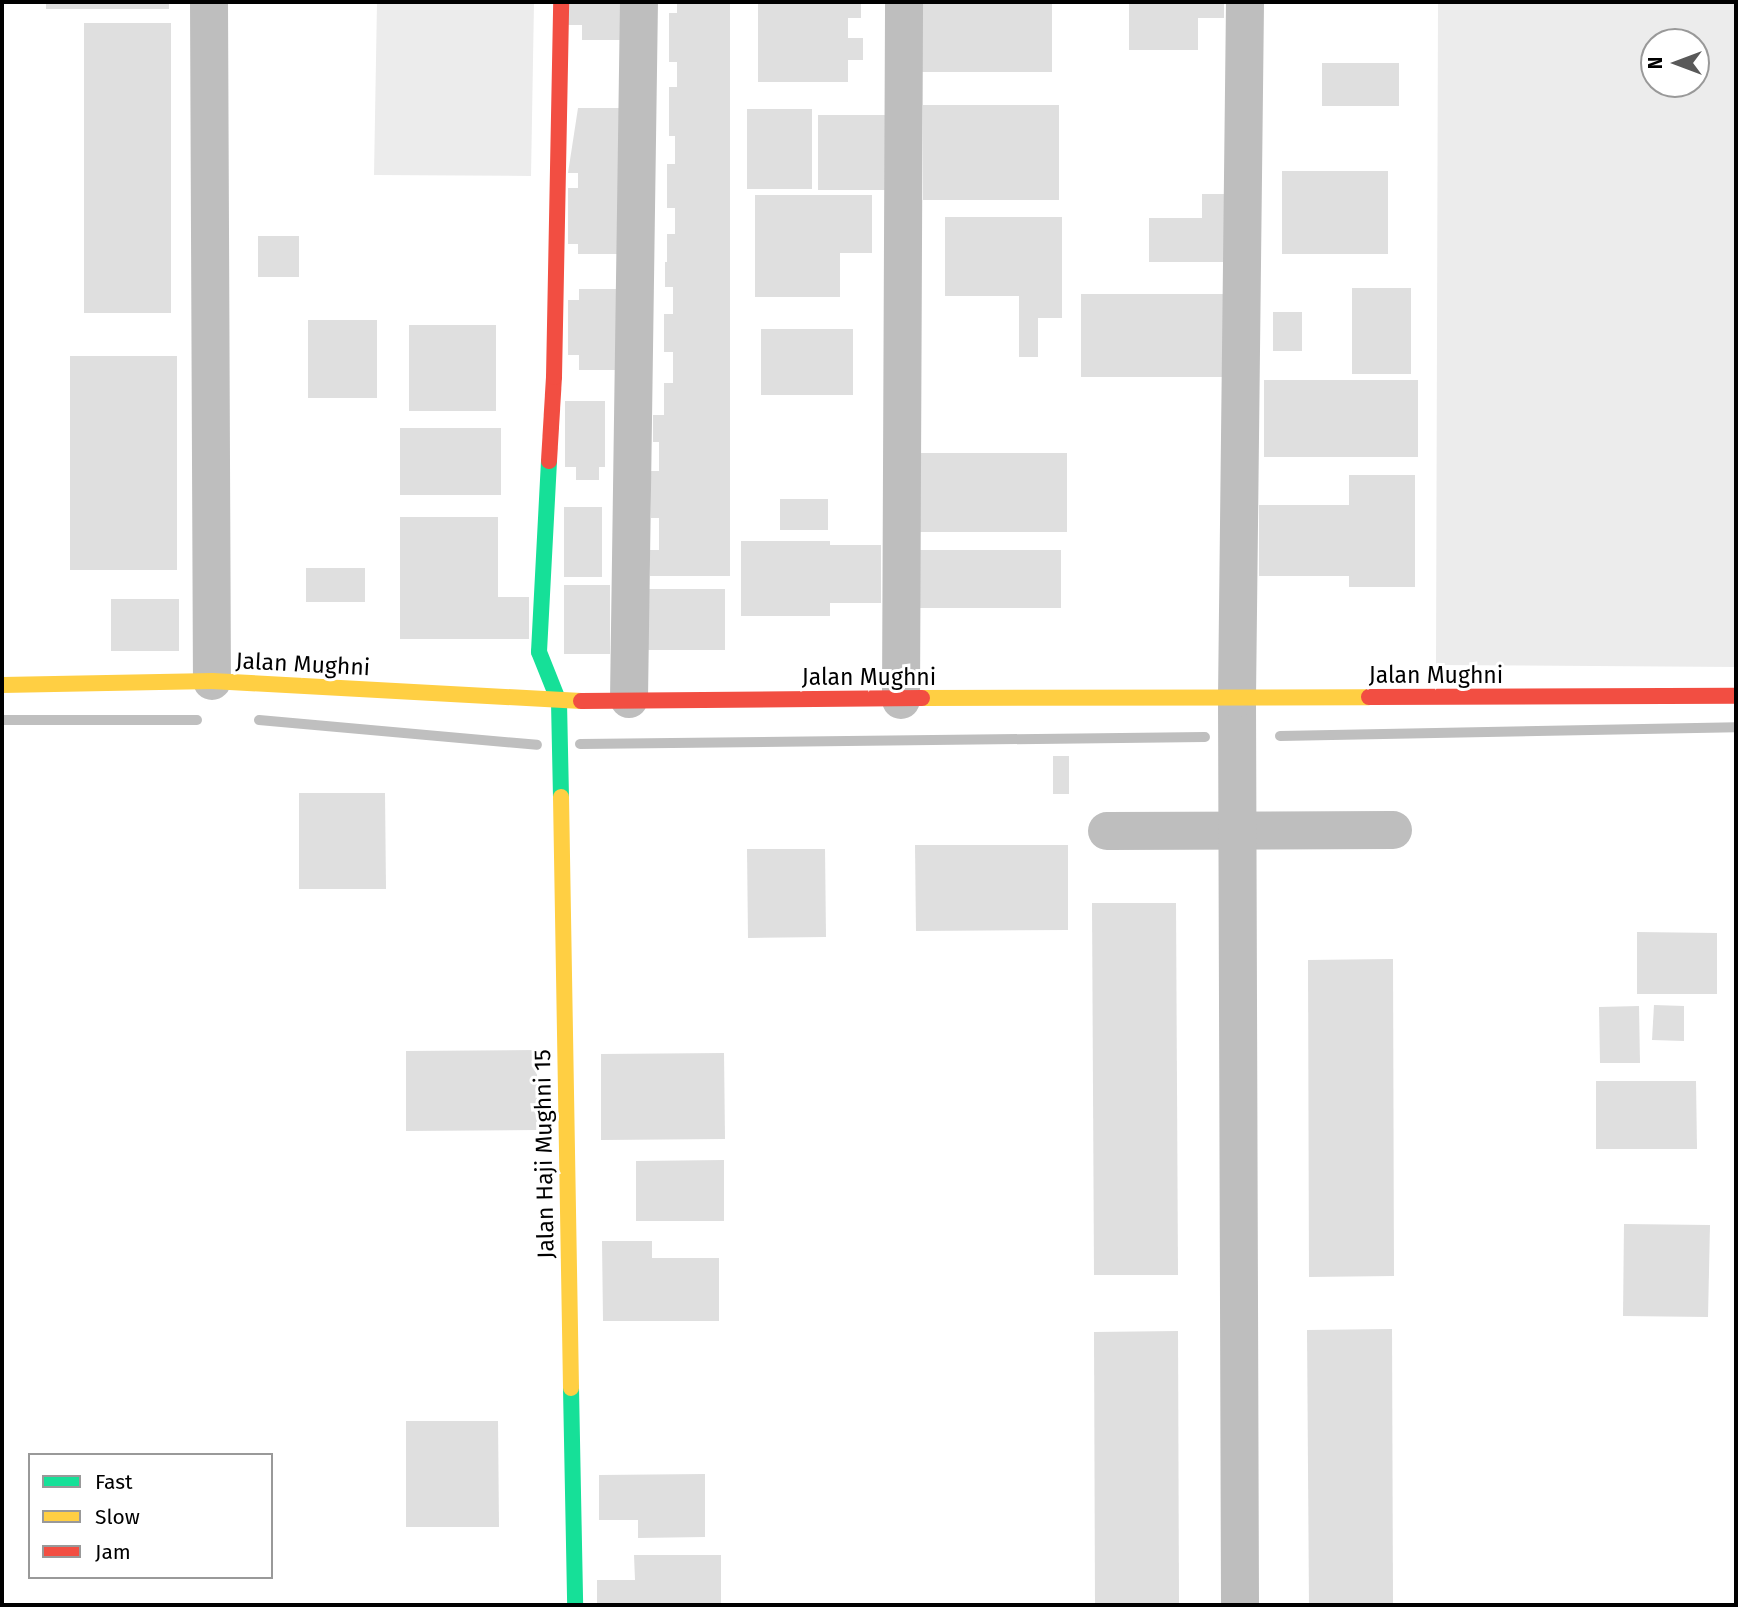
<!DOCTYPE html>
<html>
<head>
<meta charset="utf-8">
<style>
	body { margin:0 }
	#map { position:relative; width:1738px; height:1607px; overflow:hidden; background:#fff; font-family:"Fira Sans",sans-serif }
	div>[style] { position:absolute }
	.green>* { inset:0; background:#ececec }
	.stream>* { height:10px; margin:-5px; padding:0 5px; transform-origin:5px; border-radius:5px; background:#bfbfbf }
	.building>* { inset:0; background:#dfdfdf }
	.street>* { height:38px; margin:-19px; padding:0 19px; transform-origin:19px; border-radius:19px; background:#bebebe }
	.fast>* { height:16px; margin:-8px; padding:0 8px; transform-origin:8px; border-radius:8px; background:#16e098 }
	.slow>* { height:16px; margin:-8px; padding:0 8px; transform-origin:8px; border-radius:8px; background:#ffcf43 }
	.jam>* { height:16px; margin:-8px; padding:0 8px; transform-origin:8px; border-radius:8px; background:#f24e42 }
	span { translate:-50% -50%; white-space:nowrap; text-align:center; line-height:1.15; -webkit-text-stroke:6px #fff; paint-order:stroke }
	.street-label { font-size:23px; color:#000 }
	.frame { position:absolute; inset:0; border:4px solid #000; pointer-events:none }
	.legend { position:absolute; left:28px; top:1453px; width:245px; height:126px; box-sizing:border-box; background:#fff; border:2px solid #999; margin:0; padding:9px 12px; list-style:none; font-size:21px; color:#000 }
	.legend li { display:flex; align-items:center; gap:14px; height:35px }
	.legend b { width:35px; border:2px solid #999 }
	.north { position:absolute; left:1640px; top:28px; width:70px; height:70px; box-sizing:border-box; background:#fff; border:2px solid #999; border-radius:50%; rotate:270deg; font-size:19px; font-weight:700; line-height:28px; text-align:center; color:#000 }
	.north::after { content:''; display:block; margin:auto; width:24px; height:32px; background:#595959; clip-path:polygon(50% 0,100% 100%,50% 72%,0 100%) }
</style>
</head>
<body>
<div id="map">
	<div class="green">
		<div style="clip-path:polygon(377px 2px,534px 2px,531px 176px,374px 175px)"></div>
		<div style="clip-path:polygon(evenodd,1438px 2px,1736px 2px,1736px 667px,1436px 665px,1438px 2px,1654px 42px,1696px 42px,1696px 84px,1654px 84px,1654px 42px)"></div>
	</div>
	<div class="stream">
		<div style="left:2px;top:720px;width:195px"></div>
		<div style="left:259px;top:720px;width:279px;rotate:5.1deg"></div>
		<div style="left:1280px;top:736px;width:456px;rotate:-1.1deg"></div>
		<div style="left:580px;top:744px;width:625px;rotate:-0.64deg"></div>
	</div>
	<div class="building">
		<div style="clip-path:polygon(46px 2px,169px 2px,169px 9px,46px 9px)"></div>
		<div style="clip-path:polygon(567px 2px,626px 2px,626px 40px,582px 40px,582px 25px,567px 25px)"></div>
		<div style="clip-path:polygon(677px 2px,730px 2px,730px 576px,650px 576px,650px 550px,659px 550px,659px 518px,651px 518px,651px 471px,659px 471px,659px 442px,653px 442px,653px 415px,664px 415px,664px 383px,673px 383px,673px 352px,664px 352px,664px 314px,673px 314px,673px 287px,665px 287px,665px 262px,667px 262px,667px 234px,675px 234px,675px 208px,667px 208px,667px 164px,675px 164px,675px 136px,669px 136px,669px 87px,677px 87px,677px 62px,669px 62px,669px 13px,677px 13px)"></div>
		<div style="clip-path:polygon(758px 2px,861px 2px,861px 18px,848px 18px,848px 38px,863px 38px,863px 60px,848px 60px,848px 82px,758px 82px)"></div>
		<div style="clip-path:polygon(919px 2px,1052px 2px,1052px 72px,919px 72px)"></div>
		<div style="clip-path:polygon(1129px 2px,1224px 2px,1224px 18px,1198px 18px,1198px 50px,1129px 50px)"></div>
		<div style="clip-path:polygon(84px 23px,171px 23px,171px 313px,84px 313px)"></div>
		<div style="clip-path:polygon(1322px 63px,1399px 63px,1399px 106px,1322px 106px)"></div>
		<div style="clip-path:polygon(923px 105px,1059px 105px,1059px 200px,923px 200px)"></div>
		<div style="clip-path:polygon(578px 108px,623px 108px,623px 254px,578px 254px,578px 244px,568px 244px,568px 188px,578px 188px,578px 173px,568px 173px)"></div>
		<div style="clip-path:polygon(747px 109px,812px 109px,812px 189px,747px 189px)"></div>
		<div style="clip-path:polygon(818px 115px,887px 115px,887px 190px,818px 190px)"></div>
		<div style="clip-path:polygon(1282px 171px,1388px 171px,1388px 254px,1282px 254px)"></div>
		<div style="clip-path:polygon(1202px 194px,1230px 194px,1230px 262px,1149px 262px,1149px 218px,1202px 218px)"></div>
		<div style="clip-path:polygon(755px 195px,872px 195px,872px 253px,840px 253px,840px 297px,755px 297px)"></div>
		<div style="clip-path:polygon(945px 217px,1062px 217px,1062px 318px,1038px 318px,1038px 357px,1019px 357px,1019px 296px,945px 296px)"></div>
		<div style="clip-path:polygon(258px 236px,299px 236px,299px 277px,258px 277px)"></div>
		<div style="clip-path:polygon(1352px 288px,1411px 288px,1411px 374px,1352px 374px)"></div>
		<div style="clip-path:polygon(579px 289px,621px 289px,621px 370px,579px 370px,579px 355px,568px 355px,568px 300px,579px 300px)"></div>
		<div style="clip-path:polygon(1081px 294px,1235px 294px,1235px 377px,1081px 377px)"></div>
		<div style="clip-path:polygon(1273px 312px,1302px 312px,1302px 351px,1273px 351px)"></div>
		<div style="clip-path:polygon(308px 320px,377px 320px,377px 398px,308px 398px)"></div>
		<div style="clip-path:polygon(409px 325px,496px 325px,496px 411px,409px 411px)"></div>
		<div style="clip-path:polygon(761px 329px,853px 329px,853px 395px,761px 395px)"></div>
		<div style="clip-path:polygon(70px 356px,177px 356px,177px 570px,70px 570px)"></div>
		<div style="clip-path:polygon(1264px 380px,1418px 380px,1418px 457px,1264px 457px)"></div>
		<div style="clip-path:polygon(565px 401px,605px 401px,605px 467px,599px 467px,599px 480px,576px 480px,576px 467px,565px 467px)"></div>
		<div style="clip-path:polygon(400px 428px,501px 428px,501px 495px,400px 495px)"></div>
		<div style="clip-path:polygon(917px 453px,1067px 453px,1067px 532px,917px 532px)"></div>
		<div style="clip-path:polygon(1349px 475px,1415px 475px,1415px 587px,1349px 587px,1349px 576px,1259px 576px,1259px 505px,1349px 505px)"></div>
		<div style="clip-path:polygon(780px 499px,828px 499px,828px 530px,780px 530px)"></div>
		<div style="clip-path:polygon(564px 507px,602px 507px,602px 577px,564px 577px)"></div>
		<div style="clip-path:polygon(400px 517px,498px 517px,498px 597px,529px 597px,529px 639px,400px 639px)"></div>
		<div style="clip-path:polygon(741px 541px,830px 541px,830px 545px,881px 545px,881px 603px,830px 603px,830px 616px,741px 616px)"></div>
		<div style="clip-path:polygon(917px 550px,1061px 550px,1061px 608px,917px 608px)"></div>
		<div style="clip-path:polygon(306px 568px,365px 568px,365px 602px,306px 602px)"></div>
		<div style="clip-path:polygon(564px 585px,610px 585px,610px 654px,564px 654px)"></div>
		<div style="clip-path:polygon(641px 589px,725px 589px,725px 650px,641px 650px)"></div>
		<div style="clip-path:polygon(111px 599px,179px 599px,179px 651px,111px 651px)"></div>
		<div style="clip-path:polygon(1053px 756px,1069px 756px,1069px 794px,1053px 794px)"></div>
		<div style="clip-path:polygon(299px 793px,385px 793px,386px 889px,299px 889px)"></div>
		<div style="clip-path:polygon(915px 845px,1068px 845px,1068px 930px,916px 931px)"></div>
		<div style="clip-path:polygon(747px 849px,825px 849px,826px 937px,748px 938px)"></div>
		<div style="clip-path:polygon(1092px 903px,1176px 903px,1178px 1275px,1094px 1275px)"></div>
		<div style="clip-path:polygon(1637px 932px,1717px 933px,1717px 994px,1637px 994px)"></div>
		<div style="clip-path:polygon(1393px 959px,1394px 1276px,1309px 1277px,1308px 960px)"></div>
		<div style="clip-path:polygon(1654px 1005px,1684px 1006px,1684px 1041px,1652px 1040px)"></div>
		<div style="clip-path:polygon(1639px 1006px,1640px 1063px,1600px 1063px,1599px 1007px)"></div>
		<div style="clip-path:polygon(537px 1050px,537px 1130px,406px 1131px,406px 1051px)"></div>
		<div style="clip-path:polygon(724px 1053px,725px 1139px,601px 1140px,601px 1054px)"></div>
		<div style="clip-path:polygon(1596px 1081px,1696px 1081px,1697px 1149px,1596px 1149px)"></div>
		<div style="clip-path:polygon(724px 1160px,724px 1221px,636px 1221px,636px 1161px)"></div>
		<div style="clip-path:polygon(1624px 1224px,1710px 1225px,1708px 1317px,1623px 1316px)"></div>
		<div style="clip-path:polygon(602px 1241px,652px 1241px,652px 1258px,719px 1258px,719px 1321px,603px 1321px)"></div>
		<div style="clip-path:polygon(1392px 1329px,1393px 1605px,1309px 1605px,1307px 1330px)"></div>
		<div style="clip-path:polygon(1178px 1331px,1179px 1605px,1095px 1605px,1094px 1332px)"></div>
		<div style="clip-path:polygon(406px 1421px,498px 1421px,499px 1527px,406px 1527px)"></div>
		<div style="clip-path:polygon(705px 1474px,705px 1537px,638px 1538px,638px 1520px,599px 1520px,599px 1475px)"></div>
		<div style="clip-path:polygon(634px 1555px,721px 1555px,721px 1605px,597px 1605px,597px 1580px,635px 1580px)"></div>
	</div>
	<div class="street">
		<div style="left:209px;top:2px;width:679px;rotate:89.75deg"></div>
		<div style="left:629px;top:699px;width:697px;rotate:-89.18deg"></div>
		<div style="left:901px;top:700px;width:698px;rotate:-89.75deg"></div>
		<div style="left:1107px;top:831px;width:286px;rotate:-0.2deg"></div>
		<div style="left:1240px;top:1605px;width:907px;rotate:-90.19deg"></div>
		<div style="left:1237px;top:698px;width:696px;rotate:-89.34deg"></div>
	</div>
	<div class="fast">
		<div style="left:549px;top:461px;width:191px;rotate:93deg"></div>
		<div style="left:539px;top:652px;width:54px;rotate:68.2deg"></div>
		<div style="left:559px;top:702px;width:95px;rotate:88.8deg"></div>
		<div style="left:571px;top:1388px;width:217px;rotate:88.9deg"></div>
	</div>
	<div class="slow">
		<div style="left:2px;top:685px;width:210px;rotate:-1.1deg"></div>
		<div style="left:212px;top:681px;width:370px;rotate:3.1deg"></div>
		<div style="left:922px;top:698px;width:447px;rotate:-0.1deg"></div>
		<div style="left:561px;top:797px;width:591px;rotate:89.03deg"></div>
	</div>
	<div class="jam">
		<div style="left:549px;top:461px;width:84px;rotate:-86.6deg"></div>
		<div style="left:554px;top:377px;width:375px;rotate:-88.9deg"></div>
		<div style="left:1369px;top:697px;width:367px;rotate:-0.2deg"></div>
		<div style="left:581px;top:701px;width:341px;rotate:-0.5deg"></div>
	</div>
	<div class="street-label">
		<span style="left:303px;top:664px;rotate:3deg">Jalan Mughni</span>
		<span style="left:1436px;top:675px">Jalan Mughni</span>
		<span style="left:869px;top:677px">Jalan Mughni</span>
		<span style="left:544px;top:1154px;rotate:-91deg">Jalan Haji Mughni 15</span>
	</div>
	<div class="frame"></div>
	<ul class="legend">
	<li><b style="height:9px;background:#16e098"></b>Fast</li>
	<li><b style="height:9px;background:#ffcf43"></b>Slow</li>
	<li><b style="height:9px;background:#f24e42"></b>Jam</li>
	</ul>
	<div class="north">N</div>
</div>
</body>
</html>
